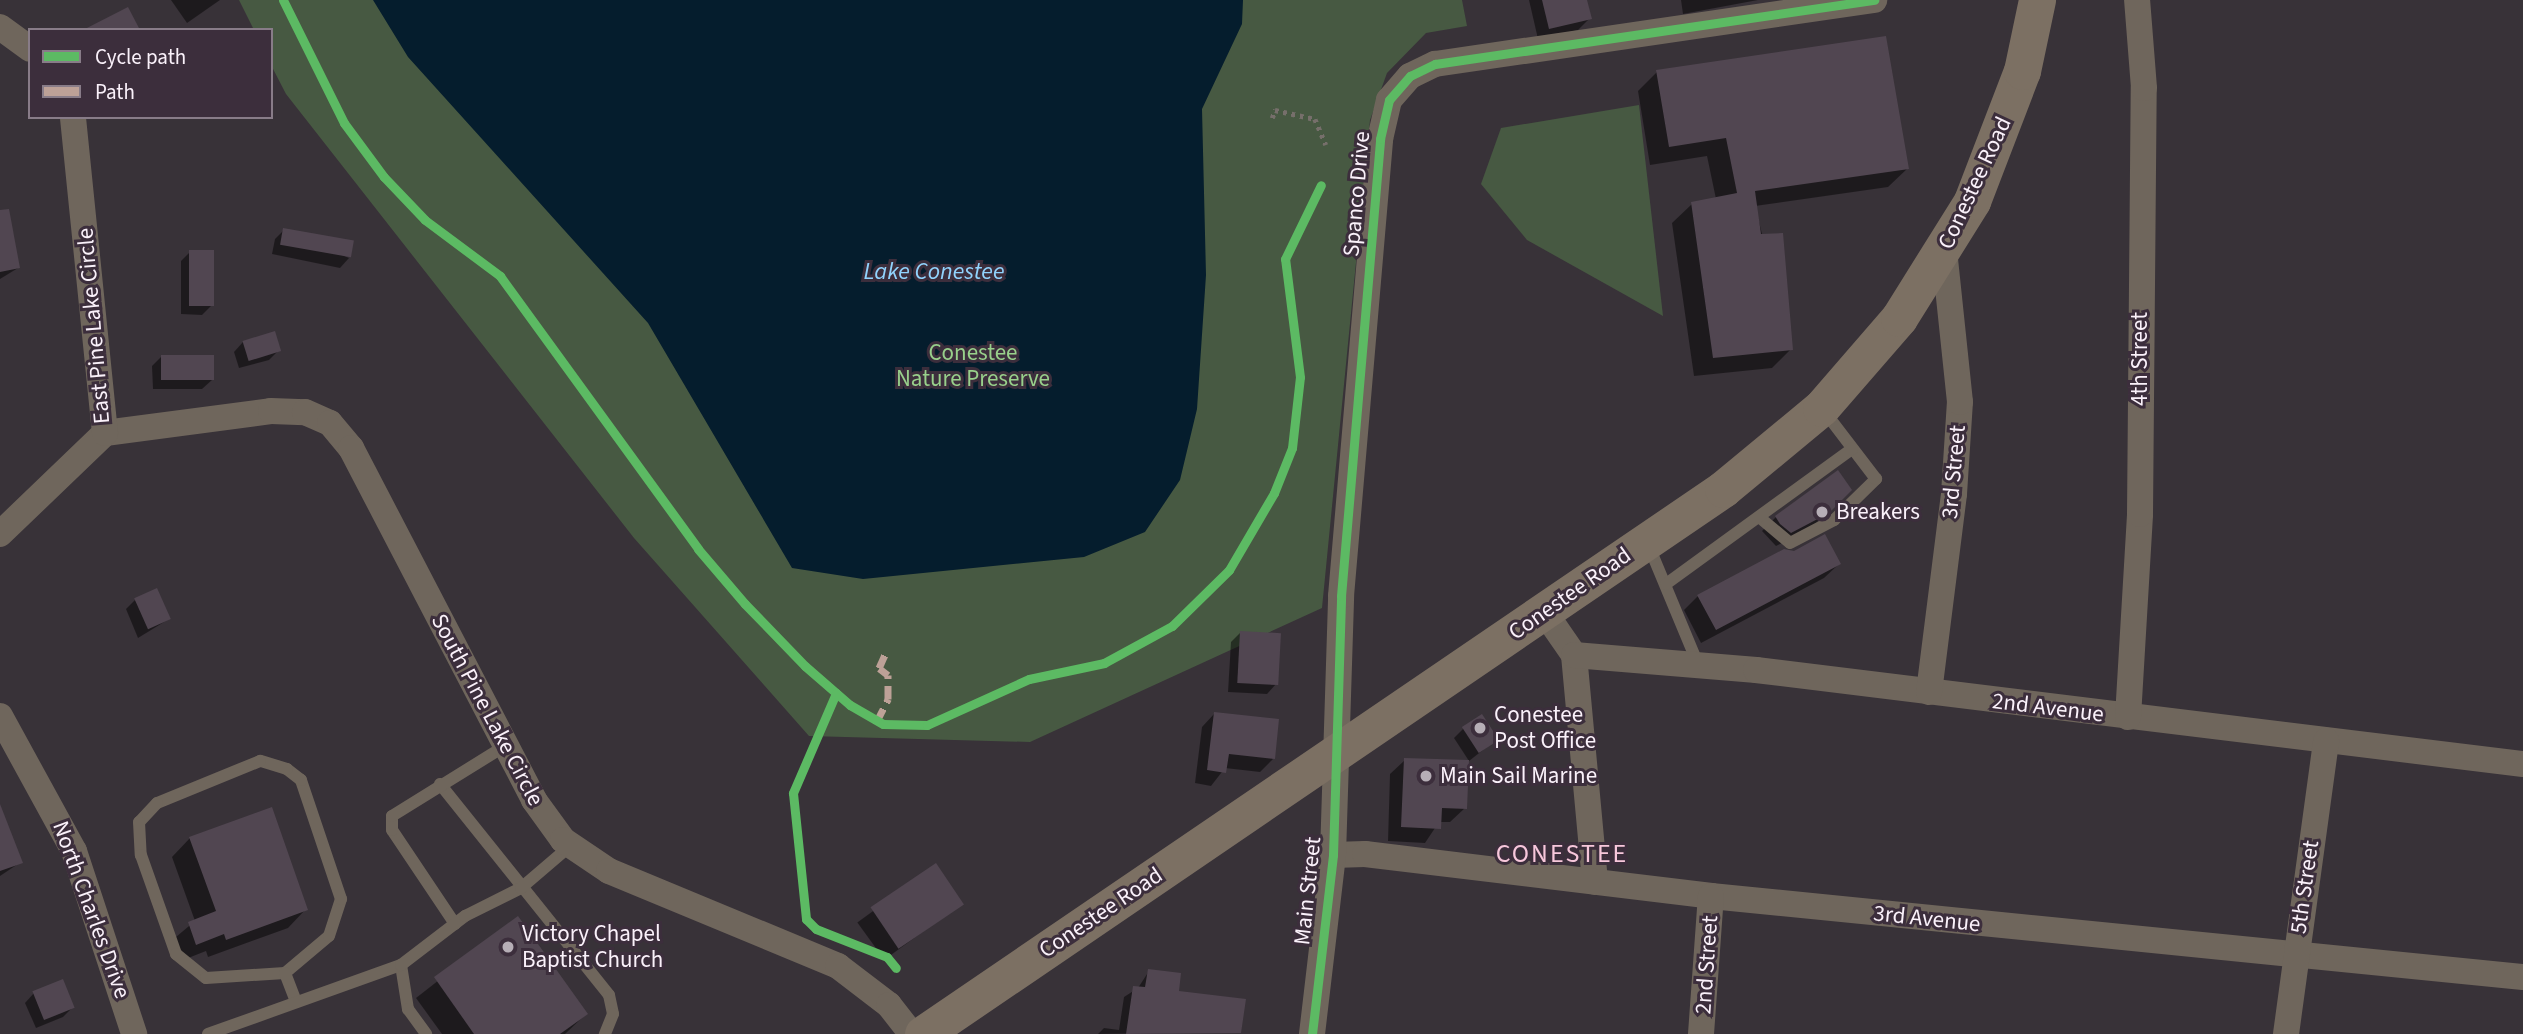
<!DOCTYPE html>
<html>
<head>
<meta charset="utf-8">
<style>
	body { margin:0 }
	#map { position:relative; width:2523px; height:1034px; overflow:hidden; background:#383238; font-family:"Source Sans 3",sans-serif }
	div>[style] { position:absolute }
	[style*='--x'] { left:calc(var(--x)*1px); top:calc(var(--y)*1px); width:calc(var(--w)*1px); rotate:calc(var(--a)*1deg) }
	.green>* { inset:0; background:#475942 }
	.water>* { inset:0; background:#051d2d }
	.shadow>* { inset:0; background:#0007; transform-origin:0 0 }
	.building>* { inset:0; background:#514651; transform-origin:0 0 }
	.path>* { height:4.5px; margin-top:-2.25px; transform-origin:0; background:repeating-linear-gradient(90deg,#766f6b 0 3.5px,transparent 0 8.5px) }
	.service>* { height:12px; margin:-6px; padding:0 6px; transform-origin:6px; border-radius:6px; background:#6f665c }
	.minor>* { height:26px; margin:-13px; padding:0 13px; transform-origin:13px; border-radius:13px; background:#6f665c }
	.secondary>* { height:37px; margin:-18.5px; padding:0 18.5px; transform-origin:18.5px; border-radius:18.5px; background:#7c7063 }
	.quiet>* { height:7px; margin-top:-3.5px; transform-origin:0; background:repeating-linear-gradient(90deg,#bda197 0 14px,transparent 0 21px) }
	.cycleway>* { height:9px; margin:-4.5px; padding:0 4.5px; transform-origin:4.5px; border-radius:4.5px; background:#5cba63 }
	.dots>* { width:19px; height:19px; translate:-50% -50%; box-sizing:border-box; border:4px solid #3c2e3c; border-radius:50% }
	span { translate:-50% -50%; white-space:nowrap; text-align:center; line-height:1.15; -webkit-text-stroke:6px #3c2e3c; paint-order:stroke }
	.street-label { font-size:23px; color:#faf1fa }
	.park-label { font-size:23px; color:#98d08b }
	.poi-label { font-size:23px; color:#faf1fa }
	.left { translate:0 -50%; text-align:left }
	.water-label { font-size:24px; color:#91d3fd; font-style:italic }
	.quarter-label { font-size:26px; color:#f7c7db; letter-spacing:2px }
	.legend { position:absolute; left:28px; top:28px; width:245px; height:91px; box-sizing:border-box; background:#3c2e3c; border:2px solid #887c88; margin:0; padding:9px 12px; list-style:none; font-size:21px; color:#faf1fa }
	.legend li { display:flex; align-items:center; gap:14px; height:35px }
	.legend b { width:35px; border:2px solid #887c88 }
</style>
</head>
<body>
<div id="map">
	<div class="green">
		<div style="clip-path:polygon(239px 0,1462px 0,1467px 26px,1426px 33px,1387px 73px,1370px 120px,1322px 608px,1030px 742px,809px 736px,634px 538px,286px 94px,271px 65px,271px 30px,254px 30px)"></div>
		<div style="clip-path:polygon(1639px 105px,1663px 316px,1527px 240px,1481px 184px,1501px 128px)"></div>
	</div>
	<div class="water">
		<div style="clip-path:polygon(373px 0,1243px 0,1242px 24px,1202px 109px,1206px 275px,1197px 409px,1180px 480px,1145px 532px,1084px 557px,863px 579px,792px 568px,648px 323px,408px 57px)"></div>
	</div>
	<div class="shadow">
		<div style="clip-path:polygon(171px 0,220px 0,187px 23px)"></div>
		<div style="clip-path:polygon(1529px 0,1585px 0,1590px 18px,1578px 30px,1538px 39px)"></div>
		<div style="clip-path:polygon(1681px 0,1758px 0,1683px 14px)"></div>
		<div style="clip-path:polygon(1657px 72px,1908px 168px,1888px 187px,1755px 206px,1791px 349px,1772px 368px,1694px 376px,1672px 223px,1692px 204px,1716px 199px,1707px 156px,1650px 165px,1638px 91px)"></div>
		<div style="clip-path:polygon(0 225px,18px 268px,0 279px)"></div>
		<div style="clip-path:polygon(284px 230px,349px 258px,340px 268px,272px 254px,275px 239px)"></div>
		<div style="clip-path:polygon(190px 252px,212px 305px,202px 315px,181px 314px,181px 261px)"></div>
		<div style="clip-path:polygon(243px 342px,279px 350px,269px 360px,239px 368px,234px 352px)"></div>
		<div style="clip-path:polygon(162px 356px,212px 380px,202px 389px,153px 389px,152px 366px)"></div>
		<div style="clip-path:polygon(1850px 490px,1812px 527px,1776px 546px,1762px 531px,1776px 517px)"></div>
		<div style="clip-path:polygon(1839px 564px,1824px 578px,1701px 643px,1684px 610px,1698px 596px)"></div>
		<div style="clip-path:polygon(135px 600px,169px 619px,138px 638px,126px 609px)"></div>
		<div style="clip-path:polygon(1240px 633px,1276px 684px,1267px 694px,1228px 692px,1231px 642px)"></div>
		<div style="clip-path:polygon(1214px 714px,1273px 759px,1260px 772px,1225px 768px,1211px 786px,1195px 783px,1202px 727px)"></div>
		<div style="clip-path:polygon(1463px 729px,1497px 739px,1469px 761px,1454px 738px)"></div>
		<div style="clip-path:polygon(1405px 760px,1465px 808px,1450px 822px,1439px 822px,1425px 843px,1388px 841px,1390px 774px)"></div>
		<div style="clip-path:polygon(0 832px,21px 862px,0 876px)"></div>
		<div style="clip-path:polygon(190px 838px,306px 909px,288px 928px,208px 957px,206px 951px,178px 962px,170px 942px,195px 921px,172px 857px)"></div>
		<div style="left:935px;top:866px;width:46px;height:96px;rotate:54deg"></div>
		<div style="clip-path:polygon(517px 919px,586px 1014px,565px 1034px,442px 1034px,416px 998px)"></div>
		<div style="clip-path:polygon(1149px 971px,1177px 993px,1240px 1032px,1098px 1034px,1104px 1028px,1119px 1030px,1124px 997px,1138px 988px)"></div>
		<div style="clip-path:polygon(34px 993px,73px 1007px,63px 1017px,36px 1028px,25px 1003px)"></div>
	</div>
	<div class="building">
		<div style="clip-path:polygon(1542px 0,1587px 0,1592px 19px,1549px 29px)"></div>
		<div style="clip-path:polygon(128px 7px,140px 30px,83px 30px)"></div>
		<div style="clip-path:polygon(1886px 36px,1909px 169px,1755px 191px,1761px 234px,1783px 233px,1793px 350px,1713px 358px,1691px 202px,1737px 193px,1726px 138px,1669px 147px,1656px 70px)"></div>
		<div style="clip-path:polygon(9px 209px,20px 268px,0 272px,0 210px)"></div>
		<div style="left:283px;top:228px;width:72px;height:17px;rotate:10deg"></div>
		<div style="left:189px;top:250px;width:25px;height:56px"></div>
		<div style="left:275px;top:331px;width:21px;height:34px;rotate:73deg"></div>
		<div style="left:161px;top:355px;width:53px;height:25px"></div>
		<div style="clip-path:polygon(1838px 470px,1852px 490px,1829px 513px,1791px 533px,1780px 524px,1775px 516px)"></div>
		<div style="clip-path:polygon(1825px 534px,1841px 564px,1716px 630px,1697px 595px,1784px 549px,1794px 551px)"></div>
		<div style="left:157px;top:588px;width:34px;height:25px;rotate:66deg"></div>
		<div style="left:1240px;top:631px;width:41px;height:52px;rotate:3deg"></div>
		<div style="clip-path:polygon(1214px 712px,1279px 719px,1275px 759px,1229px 754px,1226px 773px,1207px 770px)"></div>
		<div style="left:1482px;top:714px;width:31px;height:24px;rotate:57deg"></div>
		<div style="clip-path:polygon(1404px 758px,1469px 760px,1467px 809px,1442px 808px,1441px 829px,1401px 827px)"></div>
		<div style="clip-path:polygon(0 804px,23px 863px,0 871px)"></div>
		<div style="clip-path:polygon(272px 807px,308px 910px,226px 940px,224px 934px,196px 945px,188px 922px,216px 911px,189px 837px)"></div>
		<div style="left:936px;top:863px;width:50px;height:79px;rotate:56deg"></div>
		<div style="clip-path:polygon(518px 916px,588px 1014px,560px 1034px,474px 1034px,434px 977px)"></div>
		<div style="clip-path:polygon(1148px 969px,1181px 973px,1179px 991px,1246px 999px,1241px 1033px,1126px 1034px,1133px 986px,1145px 987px)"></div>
		<div style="left:63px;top:979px;width:31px;height:33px;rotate:68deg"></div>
	</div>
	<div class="path">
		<div style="--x:1272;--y:118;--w:9;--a:-69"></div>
		<div style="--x:1275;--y:110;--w:41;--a:12.7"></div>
		<div style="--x:1315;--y:119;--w:28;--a:67"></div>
	</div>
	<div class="service">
		<div style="--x:1759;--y:517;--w:40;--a:40"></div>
		<div style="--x:1790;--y:543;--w:50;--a:-27.6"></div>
		<div style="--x:1834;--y:520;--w:59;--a:-44.3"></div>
		<div style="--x:1876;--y:479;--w:86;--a:-127.4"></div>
		<div style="--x:1648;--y:544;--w:130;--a:67.4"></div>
		<div style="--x:1666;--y:584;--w:230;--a:-36"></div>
		<div style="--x:440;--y:784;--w:270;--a:51.3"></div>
		<div style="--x:609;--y:995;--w:19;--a:78"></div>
		<div style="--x:613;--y:1014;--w:22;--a:112"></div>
		<div style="--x:455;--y:924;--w:113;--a:-123.8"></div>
		<div style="--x:392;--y:830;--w:14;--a:-90"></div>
		<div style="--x:392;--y:816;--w:133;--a:-31.8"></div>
		<div style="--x:401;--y:965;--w:45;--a:81"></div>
		<div style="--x:408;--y:1009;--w:31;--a:54"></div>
		<div style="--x:285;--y:973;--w:57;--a:-40.1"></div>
		<div style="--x:329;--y:936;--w:39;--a:-72"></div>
		<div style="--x:341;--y:899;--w:126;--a:-108.6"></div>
		<div style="--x:301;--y:780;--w:18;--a:-142"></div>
		<div style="--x:287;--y:769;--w:28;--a:-163"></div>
		<div style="--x:260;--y:761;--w:111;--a:157.8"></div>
		<div style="--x:157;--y:803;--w:26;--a:133"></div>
		<div style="--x:139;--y:822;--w:33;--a:87"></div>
		<div style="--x:141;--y:855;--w:105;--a:70.5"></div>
		<div style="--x:176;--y:954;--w:38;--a:39"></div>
		<div style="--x:206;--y:978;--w:79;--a:-3.6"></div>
		<div style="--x:285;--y:973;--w:31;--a:69"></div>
		<div style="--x:208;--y:1034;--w:205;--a:-19.7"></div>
		<div style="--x:401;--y:965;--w:81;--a:-37.4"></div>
		<div style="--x:465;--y:916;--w:63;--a:-26.6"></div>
		<div style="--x:521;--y:888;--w:65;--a:-40.6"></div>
	</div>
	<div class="minor">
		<div style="--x:0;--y:27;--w:37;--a:36"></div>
		<div style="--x:105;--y:433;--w:167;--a:-7.5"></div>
		<div style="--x:271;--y:411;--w:34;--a:2"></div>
		<div style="--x:305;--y:412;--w:27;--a:24"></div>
		<div style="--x:330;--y:423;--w:33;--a:50"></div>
		<div style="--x:351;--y:448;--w:397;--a:62.5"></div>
		<div style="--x:534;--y:800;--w:49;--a:54.1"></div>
		<div style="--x:563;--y:840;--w:55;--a:34"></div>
		<div style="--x:609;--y:871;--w:248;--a:22.5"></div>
		<div style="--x:838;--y:966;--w:64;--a:37.4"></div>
		<div style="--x:889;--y:1005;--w:37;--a:52"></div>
		<div style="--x:0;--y:534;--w:146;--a:-43.9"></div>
		<div style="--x:105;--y:433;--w:318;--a:-95.8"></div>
		<div style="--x:1545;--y:613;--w:51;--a:55.4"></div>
		<div style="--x:1574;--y:655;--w:228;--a:84.7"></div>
		<div style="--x:1574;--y:655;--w:183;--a:4.7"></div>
		<div style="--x:1756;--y:670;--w:773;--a:6.99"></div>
		<div style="--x:1929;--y:692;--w:200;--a:-82.8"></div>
		<div style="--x:1954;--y:494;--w:92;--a:-86.3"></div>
		<div style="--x:1960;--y:402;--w:152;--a:-96"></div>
		<div style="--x:0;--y:716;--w:154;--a:61.3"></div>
		<div style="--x:74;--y:851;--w:193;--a:71.8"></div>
		<div style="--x:2128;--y:717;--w:203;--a:-86.6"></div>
		<div style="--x:2140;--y:514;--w:426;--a:-89.5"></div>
		<div style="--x:2144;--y:88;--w:88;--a:-94.5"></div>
		<div style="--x:1333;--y:855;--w:32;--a:-2"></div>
		<div style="--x:1365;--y:854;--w:349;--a:6.9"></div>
		<div style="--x:1711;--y:896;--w:816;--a:5.7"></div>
		<div style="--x:1312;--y:1034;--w:180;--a:-83.3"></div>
		<div style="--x:1333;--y:855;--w:259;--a:-88.2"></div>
		<div style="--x:1341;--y:596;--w:459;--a:-85.1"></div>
		<div style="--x:1380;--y:139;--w:40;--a:-77"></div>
		<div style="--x:1389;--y:100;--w:32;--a:-49"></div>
		<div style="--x:1410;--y:76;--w:28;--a:-26"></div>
		<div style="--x:1435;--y:64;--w:444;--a:-8.3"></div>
		<div style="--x:1701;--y:1034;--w:138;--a:-85.9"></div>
		<div style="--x:2286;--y:1034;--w:296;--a:-82.2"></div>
	</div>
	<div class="secondary">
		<div style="--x:923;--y:1034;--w:968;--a:-34.26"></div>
		<div style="--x:1723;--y:489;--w:127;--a:-39.6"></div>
		<div style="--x:1821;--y:408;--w:119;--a:-49.1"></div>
		<div style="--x:1899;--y:318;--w:138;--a:-58"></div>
		<div style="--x:1972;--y:201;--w:139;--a:-69"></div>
		<div style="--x:2022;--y:71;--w:73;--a:-78.1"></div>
	</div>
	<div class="quiet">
		<div style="--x:877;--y:721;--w:25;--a:-63"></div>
		<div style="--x:888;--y:699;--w:24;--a:-90"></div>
		<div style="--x:888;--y:675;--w:11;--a:-142"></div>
		<div style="--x:879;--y:668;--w:17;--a:-66"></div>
	</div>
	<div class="cycleway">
		<div style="--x:283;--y:0;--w:137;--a:63.6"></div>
		<div style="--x:344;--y:123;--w:67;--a:53.5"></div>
		<div style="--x:384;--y:177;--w:59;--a:46.4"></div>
		<div style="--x:425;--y:220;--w:94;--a:36.7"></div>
		<div style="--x:500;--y:276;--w:337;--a:54"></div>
		<div style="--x:698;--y:549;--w:72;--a:49.5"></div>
		<div style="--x:745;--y:604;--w:86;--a:45.9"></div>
		<div style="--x:805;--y:666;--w:60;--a:40.9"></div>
		<div style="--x:850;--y:705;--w:38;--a:30"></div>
		<div style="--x:883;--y:724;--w:44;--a:1.3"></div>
		<div style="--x:927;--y:725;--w:112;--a:-24.3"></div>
		<div style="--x:1029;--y:679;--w:77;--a:-12"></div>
		<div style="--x:1104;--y:663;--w:77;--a:-28.6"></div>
		<div style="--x:1172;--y:626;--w:80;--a:-44.5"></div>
		<div style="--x:1229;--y:570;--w:89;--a:-59.7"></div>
		<div style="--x:1274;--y:493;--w:48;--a:-68.2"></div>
		<div style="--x:1292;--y:448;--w:71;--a:-83.6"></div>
		<div style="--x:1300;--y:377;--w:119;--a:-97.2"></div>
		<div style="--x:1285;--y:259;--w:82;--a:-64.1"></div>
		<div style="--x:836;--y:693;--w:109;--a:113.3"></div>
		<div style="--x:793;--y:793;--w:127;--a:84.1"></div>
		<div style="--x:806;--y:919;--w:14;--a:45"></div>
		<div style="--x:816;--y:929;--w:76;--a:21.5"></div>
		<div style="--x:887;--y:957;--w:14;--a:51"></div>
		<div style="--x:1312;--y:1034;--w:180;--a:-83.3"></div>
		<div style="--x:1333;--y:855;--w:259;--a:-88.2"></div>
		<div style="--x:1341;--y:596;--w:459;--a:-85.1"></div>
		<div style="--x:1380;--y:139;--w:40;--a:-77"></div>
		<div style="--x:1389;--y:100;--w:32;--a:-49"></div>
		<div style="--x:1410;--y:76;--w:28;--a:-26"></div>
		<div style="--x:1435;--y:64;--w:444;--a:-8.3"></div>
	</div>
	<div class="dots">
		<div style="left:1822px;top:512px;background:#b6aeb6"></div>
		<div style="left:1480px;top:728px;background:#b6aeb6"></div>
		<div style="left:1426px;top:776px;background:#b6aeb6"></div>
		<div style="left:508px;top:947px;background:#b6aeb6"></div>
	</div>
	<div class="street-label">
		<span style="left:1975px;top:183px;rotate:-65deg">Conestee Road</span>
		<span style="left:1357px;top:194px;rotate:-85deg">Spanco Drive</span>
		<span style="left:94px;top:326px;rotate:-95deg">East Pine Lake Circle</span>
		<span style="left:2140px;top:359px;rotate:-90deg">4th Street</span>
		<span style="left:1954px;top:472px;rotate:-85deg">3rd Street</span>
		<span style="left:1570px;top:594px;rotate:-35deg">Conestee Road</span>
		<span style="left:2048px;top:708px;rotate:7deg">2nd Avenue</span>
		<span style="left:487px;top:710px;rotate:62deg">South Pine Lake Circle</span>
		<span style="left:2305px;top:887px;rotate:-82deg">5th Street</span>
		<span style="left:1308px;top:891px;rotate:-84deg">Main Street</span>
		<span style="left:91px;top:910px;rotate:70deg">North Charles Drive</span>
		<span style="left:1101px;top:913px;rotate:-34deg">Conestee Road</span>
		<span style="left:1927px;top:919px;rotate:6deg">3rd Avenue</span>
		<span style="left:1707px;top:965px;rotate:-86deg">2nd Street</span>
	</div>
	<div class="park-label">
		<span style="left:973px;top:366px">Conestee<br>Nature Preserve</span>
	</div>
	<div class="poi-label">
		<span class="left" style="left:1836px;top:512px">Breakers</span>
		<span class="left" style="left:1494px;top:728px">Conestee<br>Post Office</span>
		<span class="left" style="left:1440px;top:776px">Main Sail Marine</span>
		<span class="left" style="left:522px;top:947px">Victory Chapel<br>Baptist Church</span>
	</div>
	<div class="water-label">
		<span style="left:934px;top:272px">Lake Conestee</span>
	</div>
	<div class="quarter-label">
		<span style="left:1562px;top:854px">CONESTEE</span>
	</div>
	<ul class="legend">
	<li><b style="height:9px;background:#5cba63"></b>Cycle path</li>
	<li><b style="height:9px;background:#bda197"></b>Path</li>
	</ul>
</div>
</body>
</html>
